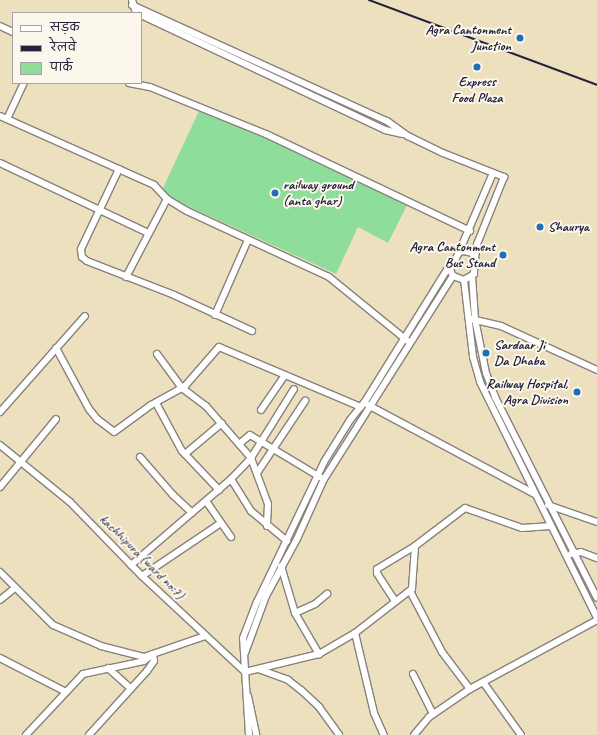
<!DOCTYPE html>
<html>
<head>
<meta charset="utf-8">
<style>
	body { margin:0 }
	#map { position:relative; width:597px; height:735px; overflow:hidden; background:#ede0be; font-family:Caveat,"Playpen Sans Deva",sans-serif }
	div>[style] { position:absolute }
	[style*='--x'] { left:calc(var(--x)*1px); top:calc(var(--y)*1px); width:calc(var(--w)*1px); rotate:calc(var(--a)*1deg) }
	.green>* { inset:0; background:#8edd9b }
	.roads { filter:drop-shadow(1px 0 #88817c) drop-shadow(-1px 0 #88817c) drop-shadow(0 1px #88817c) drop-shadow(0 -1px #88817c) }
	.minor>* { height:6px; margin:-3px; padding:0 3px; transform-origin:3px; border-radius:3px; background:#fff }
	.rail>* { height:2px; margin:-1px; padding:0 1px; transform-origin:1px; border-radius:1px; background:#22223b }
	.dots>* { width:11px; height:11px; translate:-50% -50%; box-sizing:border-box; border:2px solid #fbf7ec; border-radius:50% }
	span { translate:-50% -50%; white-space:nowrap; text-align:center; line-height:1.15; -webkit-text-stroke:4px #fbf7ec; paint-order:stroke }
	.poi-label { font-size:14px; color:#22223b; font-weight:700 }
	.right { translate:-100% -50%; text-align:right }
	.left { translate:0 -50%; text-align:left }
	.street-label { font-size:14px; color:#22223b }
	.legend { position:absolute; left:12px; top:12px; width:130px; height:72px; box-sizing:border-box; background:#fbf7ec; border:1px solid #a4a2a5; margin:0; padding:5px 7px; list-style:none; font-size:12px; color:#22223b }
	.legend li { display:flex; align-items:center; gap:8px; height:20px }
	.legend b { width:20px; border:1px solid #a4a2a5 }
</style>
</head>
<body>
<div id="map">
	<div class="green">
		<div style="clip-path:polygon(199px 111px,273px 140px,407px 205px,388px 243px,358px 227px,336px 274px,172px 199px,163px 188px)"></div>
	</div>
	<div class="roads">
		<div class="minor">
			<div style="--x:132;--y:0;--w:14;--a:73"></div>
			<div style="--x:132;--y:5;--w:280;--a:24.5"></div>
			<div style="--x:387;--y:121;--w:26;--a:36"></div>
			<div style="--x:408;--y:136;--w:39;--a:26"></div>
			<div style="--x:443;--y:153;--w:66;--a:21.5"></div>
			<div style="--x:504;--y:177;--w:72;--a:111.9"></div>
			<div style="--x:477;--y:244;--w:14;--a:98"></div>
			<div style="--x:141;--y:15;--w:270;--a:25.2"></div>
			<div style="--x:385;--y:130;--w:18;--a:13"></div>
			<div style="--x:0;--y:26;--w:14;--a:25"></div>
			<div style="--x:129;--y:83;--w:21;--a:11"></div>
			<div style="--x:150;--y:87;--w:125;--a:22.1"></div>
			<div style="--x:266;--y:134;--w:226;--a:25.4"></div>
			<div style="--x:0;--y:116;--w:169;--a:24.1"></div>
			<div style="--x:154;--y:185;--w:19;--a:47"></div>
			<div style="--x:167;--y:199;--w:23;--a:31"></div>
			<div style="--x:187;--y:211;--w:157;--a:24.9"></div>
			<div style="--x:329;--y:277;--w:103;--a:39.1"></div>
			<div style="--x:7;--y:119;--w:40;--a:-65"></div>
			<div style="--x:0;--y:163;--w:164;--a:25.3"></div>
			<div style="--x:119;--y:169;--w:89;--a:115.4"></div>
			<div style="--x:81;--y:249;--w:8;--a:83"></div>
			<div style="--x:82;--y:257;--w:6;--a:39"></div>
			<div style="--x:87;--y:261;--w:93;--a:21.3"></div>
			<div style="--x:174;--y:295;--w:86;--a:24.8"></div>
			<div style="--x:464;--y:251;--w:8;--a:14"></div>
			<div style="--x:472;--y:253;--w:6;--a:59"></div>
			<div style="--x:475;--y:258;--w:16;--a:94"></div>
			<div style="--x:474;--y:274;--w:12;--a:149"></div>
			<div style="--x:464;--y:280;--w:12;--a:-160"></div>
			<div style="--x:453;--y:276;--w:7;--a:-117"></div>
			<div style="--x:450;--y:270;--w:20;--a:-63"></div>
			<div style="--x:459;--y:252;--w:5;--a:-11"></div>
			<div style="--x:459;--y:252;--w:86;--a:-66.7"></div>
			<div style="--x:472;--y:276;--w:43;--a:86"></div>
			<div style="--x:475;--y:319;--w:55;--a:78.5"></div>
			<div style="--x:486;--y:373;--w:26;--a:69"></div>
			<div style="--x:495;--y:397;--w:225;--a:63.1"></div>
			<div style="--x:126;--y:277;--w:88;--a:-62.3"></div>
			<div style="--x:464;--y:280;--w:78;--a:83.3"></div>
			<div style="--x:473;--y:357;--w:26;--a:74"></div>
			<div style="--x:480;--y:382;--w:263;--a:63.6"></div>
			<div style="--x:215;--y:315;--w:82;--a:-66.3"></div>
			<div style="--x:471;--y:319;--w:31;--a:13"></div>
			<div style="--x:501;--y:326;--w:106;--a:24.6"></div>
			<div style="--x:56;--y:348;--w:69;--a:61.6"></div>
			<div style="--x:89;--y:409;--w:13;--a:51"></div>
			<div style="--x:97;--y:419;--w:21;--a:37"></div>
			<div style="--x:114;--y:432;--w:46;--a:-36.1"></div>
			<div style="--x:151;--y:405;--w:39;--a:-29"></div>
			<div style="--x:185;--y:386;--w:52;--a:-48.9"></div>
			<div style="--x:219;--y:347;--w:154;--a:22.9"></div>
			<div style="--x:157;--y:354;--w:42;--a:53.7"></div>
			<div style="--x:182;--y:388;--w:30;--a:37"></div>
			<div style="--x:206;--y:406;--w:69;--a:49.1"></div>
			<div style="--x:251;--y:458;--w:49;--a:69.7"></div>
			<div style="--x:268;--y:504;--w:22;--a:93"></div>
			<div style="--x:156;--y:403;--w:55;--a:61.6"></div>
			<div style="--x:182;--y:451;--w:54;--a:46.5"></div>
			<div style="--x:368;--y:405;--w:189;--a:28.1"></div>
			<div style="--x:261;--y:410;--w:42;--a:-55.6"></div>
			<div style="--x:0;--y:412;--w:128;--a:-48.5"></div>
			<div style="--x:239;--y:444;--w:14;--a:-39"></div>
			<div style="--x:250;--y:435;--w:82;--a:31"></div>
			<div style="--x:0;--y:445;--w:90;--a:39.2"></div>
			<div style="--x:70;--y:502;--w:103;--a:45.8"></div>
			<div style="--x:142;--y:576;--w:141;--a:43"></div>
			<div style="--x:245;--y:672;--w:76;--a:-13.7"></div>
			<div style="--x:319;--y:654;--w:42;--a:-30.3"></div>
			<div style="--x:355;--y:633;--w:72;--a:-37.7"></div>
			<div style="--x:412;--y:589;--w:43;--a:-86"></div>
			<div style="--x:185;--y:454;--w:48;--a:-40"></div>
			<div style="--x:140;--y:457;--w:50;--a:49"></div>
			<div style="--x:173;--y:495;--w:26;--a:43"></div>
			<div style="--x:257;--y:473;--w:87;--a:-56.3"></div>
			<div style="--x:231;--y:479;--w:38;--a:58"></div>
			<div style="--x:251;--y:511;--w:47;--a:39.8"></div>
			<div style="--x:0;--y:487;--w:88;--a:-50.5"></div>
			<div style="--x:206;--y:501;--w:44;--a:55.2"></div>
			<div style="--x:548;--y:505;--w:52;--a:19.1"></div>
			<div style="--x:571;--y:554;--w:10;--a:-11"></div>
			<div style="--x:581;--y:552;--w:17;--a:21"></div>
			<div style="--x:131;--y:565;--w:132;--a:-40.7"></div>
			<div style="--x:231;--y:479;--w:29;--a:-46"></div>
			<div style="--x:251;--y:458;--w:81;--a:-58.1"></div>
			<div style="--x:281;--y:566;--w:49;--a:73.4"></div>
			<div style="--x:295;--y:613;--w:48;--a:59.7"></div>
			<div style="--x:0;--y:572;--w:75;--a:45"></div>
			<div style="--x:53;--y:625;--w:52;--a:23.6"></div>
			<div style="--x:101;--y:646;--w:44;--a:14.3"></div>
			<div style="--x:144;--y:657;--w:65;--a:-19"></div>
			<div style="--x:142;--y:576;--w:95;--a:-33.9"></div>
			<div style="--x:410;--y:591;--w:69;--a:62.3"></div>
			<div style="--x:442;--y:652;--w:46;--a:52.9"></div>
			<div style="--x:0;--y:600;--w:19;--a:-39"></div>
			<div style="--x:395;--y:601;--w:33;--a:-123"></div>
			<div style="--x:377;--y:573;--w:4;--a:-90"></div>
			<div style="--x:377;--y:569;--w:44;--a:-31.2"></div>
			<div style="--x:415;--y:546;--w:63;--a:-37.2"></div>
			<div style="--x:465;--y:508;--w:60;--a:19.3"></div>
			<div style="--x:522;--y:528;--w:29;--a:-4"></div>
			<div style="--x:295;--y:613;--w:22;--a:-24"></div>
			<div style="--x:315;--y:604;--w:16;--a:-40"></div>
			<div style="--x:355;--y:633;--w:82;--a:76.6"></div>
			<div style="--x:374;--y:713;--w:24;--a:66"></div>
			<div style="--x:245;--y:653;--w:61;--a:-69.8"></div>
			<div style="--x:266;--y:596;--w:65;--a:-61.5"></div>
			<div style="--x:297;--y:539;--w:66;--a:-65.8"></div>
			<div style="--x:324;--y:479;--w:241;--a:-57.6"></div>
			<div style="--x:0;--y:658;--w:74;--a:27.3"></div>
			<div style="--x:108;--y:668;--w:31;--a:42"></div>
			<div style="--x:261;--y:670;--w:29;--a:20"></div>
			<div style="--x:288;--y:680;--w:16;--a:38"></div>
			<div style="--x:301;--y:690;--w:25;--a:43"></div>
			<div style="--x:319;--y:707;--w:34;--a:54"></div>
			<div style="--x:413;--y:674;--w:45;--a:63.4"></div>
			<div style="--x:483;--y:682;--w:65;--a:54.4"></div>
			<div style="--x:248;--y:696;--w:40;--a:78"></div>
			<div style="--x:26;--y:735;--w:83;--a:-46.9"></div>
			<div style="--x:83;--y:674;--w:62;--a:-12"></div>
			<div style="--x:144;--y:661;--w:8;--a:-40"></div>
			<div style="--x:89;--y:735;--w:86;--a:-47.8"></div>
			<div style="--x:147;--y:671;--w:12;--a:-55"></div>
			<div style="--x:154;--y:661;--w:7;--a:-98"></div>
			<div style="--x:249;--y:735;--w:97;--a:-93.5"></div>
			<div style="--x:243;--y:638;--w:39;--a:-69"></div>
			<div style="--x:257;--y:602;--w:155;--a:-64.4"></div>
			<div style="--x:324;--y:462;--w:49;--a:-58.2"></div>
			<div style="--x:350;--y:420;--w:22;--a:-51"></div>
			<div style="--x:364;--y:403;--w:165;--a:-58.1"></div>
			<div style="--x:414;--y:735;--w:23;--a:-50"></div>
			<div style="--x:429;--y:717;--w:50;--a:-34.3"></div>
			<div style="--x:470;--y:689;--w:145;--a:-28.5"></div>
		</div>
	</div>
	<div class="rail">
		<div style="--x:369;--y:0;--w:243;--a:20.4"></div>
	</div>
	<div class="dots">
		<div style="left:520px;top:38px;background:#1f6fb2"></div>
		<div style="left:477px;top:67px;background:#1f6fb2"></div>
		<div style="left:275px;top:193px;background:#1f6fb2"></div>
		<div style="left:540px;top:227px;background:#1f6fb2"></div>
		<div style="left:503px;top:255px;background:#1f6fb2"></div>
		<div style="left:486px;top:353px;background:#1f6fb2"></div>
		<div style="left:577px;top:392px;background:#1f6fb2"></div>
	</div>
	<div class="poi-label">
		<span class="right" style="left:511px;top:38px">Agra Cantonment<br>Junction</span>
		<span style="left:477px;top:90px">Express<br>Food Plaza</span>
		<span class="left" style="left:283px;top:193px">railway ground<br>(anta ghar)</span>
		<span class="left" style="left:548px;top:227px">Shaurya</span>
		<span class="right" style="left:495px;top:255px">Agra Cantonment<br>Bus Stand</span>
		<span class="left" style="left:494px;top:353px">Sardaar Ji<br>Da Dhaba</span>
		<span class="right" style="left:568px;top:392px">Railway Hospital,<br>Agra Division</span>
	</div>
	<div class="street-label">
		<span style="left:142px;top:557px;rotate:45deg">kachhipura (ward no:7)</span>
	</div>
	<ul class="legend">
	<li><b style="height:5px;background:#fff"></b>सड़क</li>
	<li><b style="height:5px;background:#22223b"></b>रेलवे</li>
	<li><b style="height:11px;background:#8edd9b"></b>पार्क</li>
	</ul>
</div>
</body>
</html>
